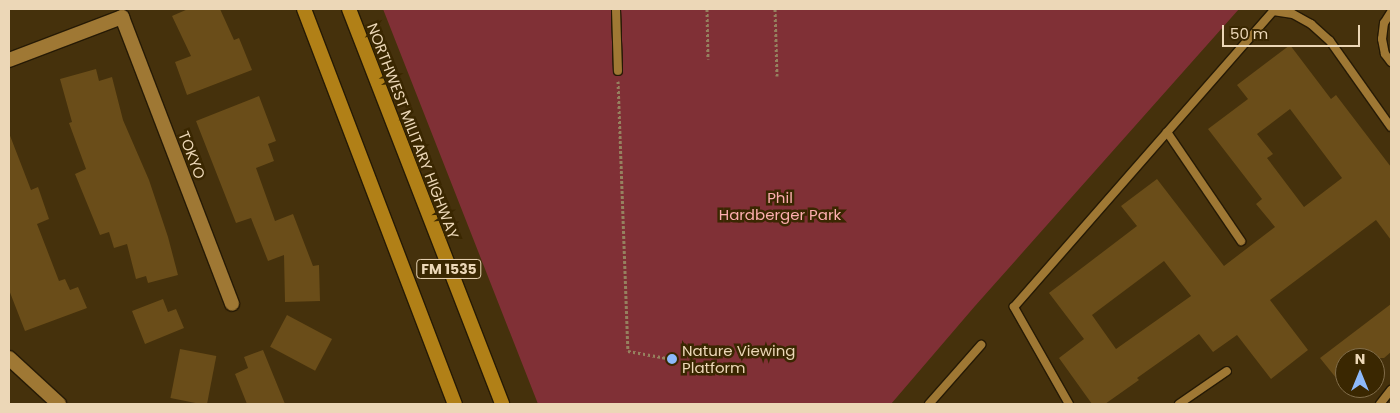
<!DOCTYPE html>
<html>
<head>
<meta charset="utf-8">
<style>
	body { margin:0 }
	#map { position:relative; width:1400px; height:413px; overflow:hidden; background:#45310c; font-family:Poppins,sans-serif }
	div>[style] { position:absolute }
	[style*='--x'] { left:calc(var(--x)*1px); top:calc(var(--y)*1px); width:calc(var(--w)*1px); rotate:calc(var(--a)*1deg) }
	.green>* { inset:0; background:#803036 }
	.building>* { inset:0; background:#6a4d19; transform-origin:0 0 }
	.path>* { height:3px; margin-top:-1.5px; transform-origin:0; background:repeating-linear-gradient(90deg,#96815f 0 2.5px,transparent 0 5px) }
	.roads { filter:drop-shadow(1px 0 #261a05) drop-shadow(-1px 0 #261a05) drop-shadow(0 1px #261a05) drop-shadow(0 -1px #261a05) }
	.service>* { height:8px; margin:-4px; padding:0 4px; transform-origin:4px; border-radius:4px; background:#9f7834 }
	.minor>* { height:14px; margin:-7px; padding:0 7px; transform-origin:7px; border-radius:7px; background:#9f7834 }
	.primary>* { height:14px; margin:-7px; padding:0 7px; transform-origin:7px; border-radius:7px; background:#b18017 }
	.dots>* { width:14px; height:14px; translate:-50% -50%; box-sizing:border-box; border:2px solid #3a2701; border-radius:50% }
	span { translate:-50% -50%; white-space:nowrap; text-align:center; line-height:1.15; -webkit-text-stroke:5px #3a2701; paint-order:stroke }
	.shield-label span { padding:1px 4px; background:#3a2701; border:1px solid; border-radius:4px; -webkit-text-stroke-width:0 }
	.shield-label { font-size:14px; color:#ecd7b7; font-weight:700 }
	.street-label { font-size:15px; color:#ecd7b7 }
	.park-label { font-size:15px; color:#fdaeaf }
	.poi-label { font-size:15px; color:#ecd7b7 }
	.left { translate:0 -50%; text-align:left }
	.frame { position:absolute; inset:0; border:10px solid #ecd7b7; pointer-events:none }
	.north { position:absolute; left:1335px; top:348px; width:50px; height:50px; box-sizing:border-box; background:#3a2701; border:1px solid #816d4a; border-radius:50%; rotate:0deg; font-size:14px; font-weight:700; line-height:20px; text-align:center; color:#ecd7b7 }
	.north::after { content:''; display:block; margin:auto; width:18px; height:22px; background:#8db9fc; clip-path:polygon(50% 0,100% 100%,50% 72%,0 100%) }
	.scale { position:absolute; left:1222px; top:25px; width:138px; height:22px; box-sizing:border-box; border:2px solid #ecd7b7; border-top:0; padding-left:6px; font-size:15px; line-height:18px; white-space:nowrap; color:#ecd7b7; -webkit-text-stroke:4px #3a2701; paint-order:stroke }
</style>
</head>
<body>
<div id="map">
	<div class="green">
		<div style="clip-path:polygon(383px 9px,1239px 9px,975px 306px,891px 404px,538px 404px)"></div>
	</div>
	<div class="building">
		<div style="clip-path:polygon(188px 9px,220px 9px,234px 40px,239px 38px,252px 70px,187px 95px,175px 62px,191px 56px,172px 16px)"></div>
		<div style="clip-path:polygon(evenodd,1290px 45px,1331px 99px,1336px 95px,1391px 167px,1391px 240px,1376px 220px,1270px 300px,1308px 350px,1271px 379px,1237px 335px,1213px 352px,1199px 334px,1137px 378px,1139px 380px,1105px 404px,1092px 404px,1059px 358px,1084px 339px,1049px 293px,1137px 226px,1121px 206px,1157px 179px,1224px 266px,1275px 227px,1256px 204px,1262px 199px,1208px 129px,1248px 99px,1237px 85px,1290px 45px,1290px 109px,1342px 178px,1304px 207px,1267px 158px,1273px 154px,1257px 134px,1290px 109px,1290px 45px,1164px 261px,1191px 296px,1116px 349px,1092px 315px,1164px 261px)"></div>
		<div style="clip-path:polygon(96px 69px,99px 81px,112px 77px,123px 120px,149px 180px,168px 237px,178px 275px,148px 283px,146px 276px,136px 279px,127px 244px,114px 248px,109px 232px,100px 235px,75px 174px,86px 169px,69px 123px,72px 122px,60px 79px)"></div>
		<div style="clip-path:polygon(259px 96px,276px 141px,268px 144px,274px 161px,256px 168px,275px 221px,293px 214px,313px 266px,319px 265px,320px 301px,285px 302px,284px 255px,268px 261px,251px 218px,236px 223px,196px 121px)"></div>
		<div style="clip-path:polygon(9px 133px,31px 190px,38px 187px,49px 219px,37px 224px,59px 281px,65px 279px,70px 290px,78px 287px,87px 308px,25px 331px,9px 290px)"></div>
		<div style="clip-path:polygon(163px 299px,168px 312px,176px 309px,184px 328px,145px 344px,132px 311px)"></div>
		<div style="clip-path:polygon(1391px 304px,1391px 352px,1384px 358px,1345px 358px,1345px 389px,1320px 358px)"></div>
		<div style="left:287px;top:315px;width:51px;height:36px;rotate:28deg"></div>
		<div style="left:180px;top:349px;width:37px;height:50px;rotate:11deg"></div>
		<div style="clip-path:polygon(263px 350px,285px 404px,247px 404px,235px 374px,248px 368px,244px 357px)"></div>
	</div>
	<div class="path">
		<div style="--x:707;--y:9;--w:50;--a:88.9"></div>
		<div style="--x:775;--y:9;--w:67;--a:88.3"></div>
		<div style="--x:618;--y:81;--w:270;--a:87.9"></div>
		<div style="--x:628;--y:351;--w:45;--a:10.3"></div>
	</div>
	<div class="roads">
		<div class="service">
			<div style="--x:616;--y:9;--w:62;--a:88.2"></div>
			<div style="--x:1391;--y:12;--w:13;--a:122"></div>
			<div style="--x:1384;--y:23;--w:16;--a:97"></div>
			<div style="--x:1382;--y:39;--w:15;--a:79"></div>
			<div style="--x:1385;--y:54;--w:10;--a:53"></div>
			<div style="--x:1167;--y:132;--w:132;--a:55.8"></div>
			<div style="--x:929;--y:404;--w:79;--a:-48.6"></div>
			<div style="--x:1069;--y:404;--w:112;--a:-119.6"></div>
			<div style="--x:1014;--y:307;--w:393;--a:-48.8"></div>
			<div style="--x:1273;--y:11;--w:20;--a:9"></div>
			<div style="--x:1293;--y:14;--w:21;--a:29"></div>
			<div style="--x:1311;--y:24;--w:25;--a:42"></div>
			<div style="--x:1330;--y:41;--w:105;--a:54.7"></div>
			<div style="--x:1179;--y:404;--w:58;--a:-34.5"></div>
			<div style="--x:1380;--y:404;--w:18;--a:-52"></div>
		</div>
		<div class="minor">
			<div style="--x:9;--y:60;--w:121;--a:-20.8"></div>
			<div style="--x:122;--y:17;--w:307;--a:69"></div>
			<div style="--x:9;--y:358;--w:68;--a:42.6"></div>
		</div>
		<div class="primary">
			<div style="--x:304;--y:9;--w:423;--a:69.1"></div>
			<div style="--x:349;--y:9;--w:424;--a:68.8"></div>
		</div>
	</div>
	<div class="dots">
		<div style="left:672px;top:359px;background:#8db9fc"></div>
	</div>
	<div class="shield-label">
		<span style="left:449px;top:269px">FM 1535</span>
	</div>
	<div class="street-label">
		<span style="left:413px;top:131px;rotate:69deg">NORTHWEST MILITARY HIGHWAY</span>
		<span style="left:192px;top:155px;rotate:69deg">TOKYO</span>
	</div>
	<div class="park-label">
		<span style="left:780px;top:206px">Phil<br>Hardberger Park</span>
	</div>
	<div class="poi-label">
		<span class="left" style="left:682px;top:359px">Nature Viewing<br>Platform</span>
	</div>
	<div class="frame"></div>
	<div class="north">N</div>
	<div class="scale">50 m</div>
</div>
</body>
</html>
